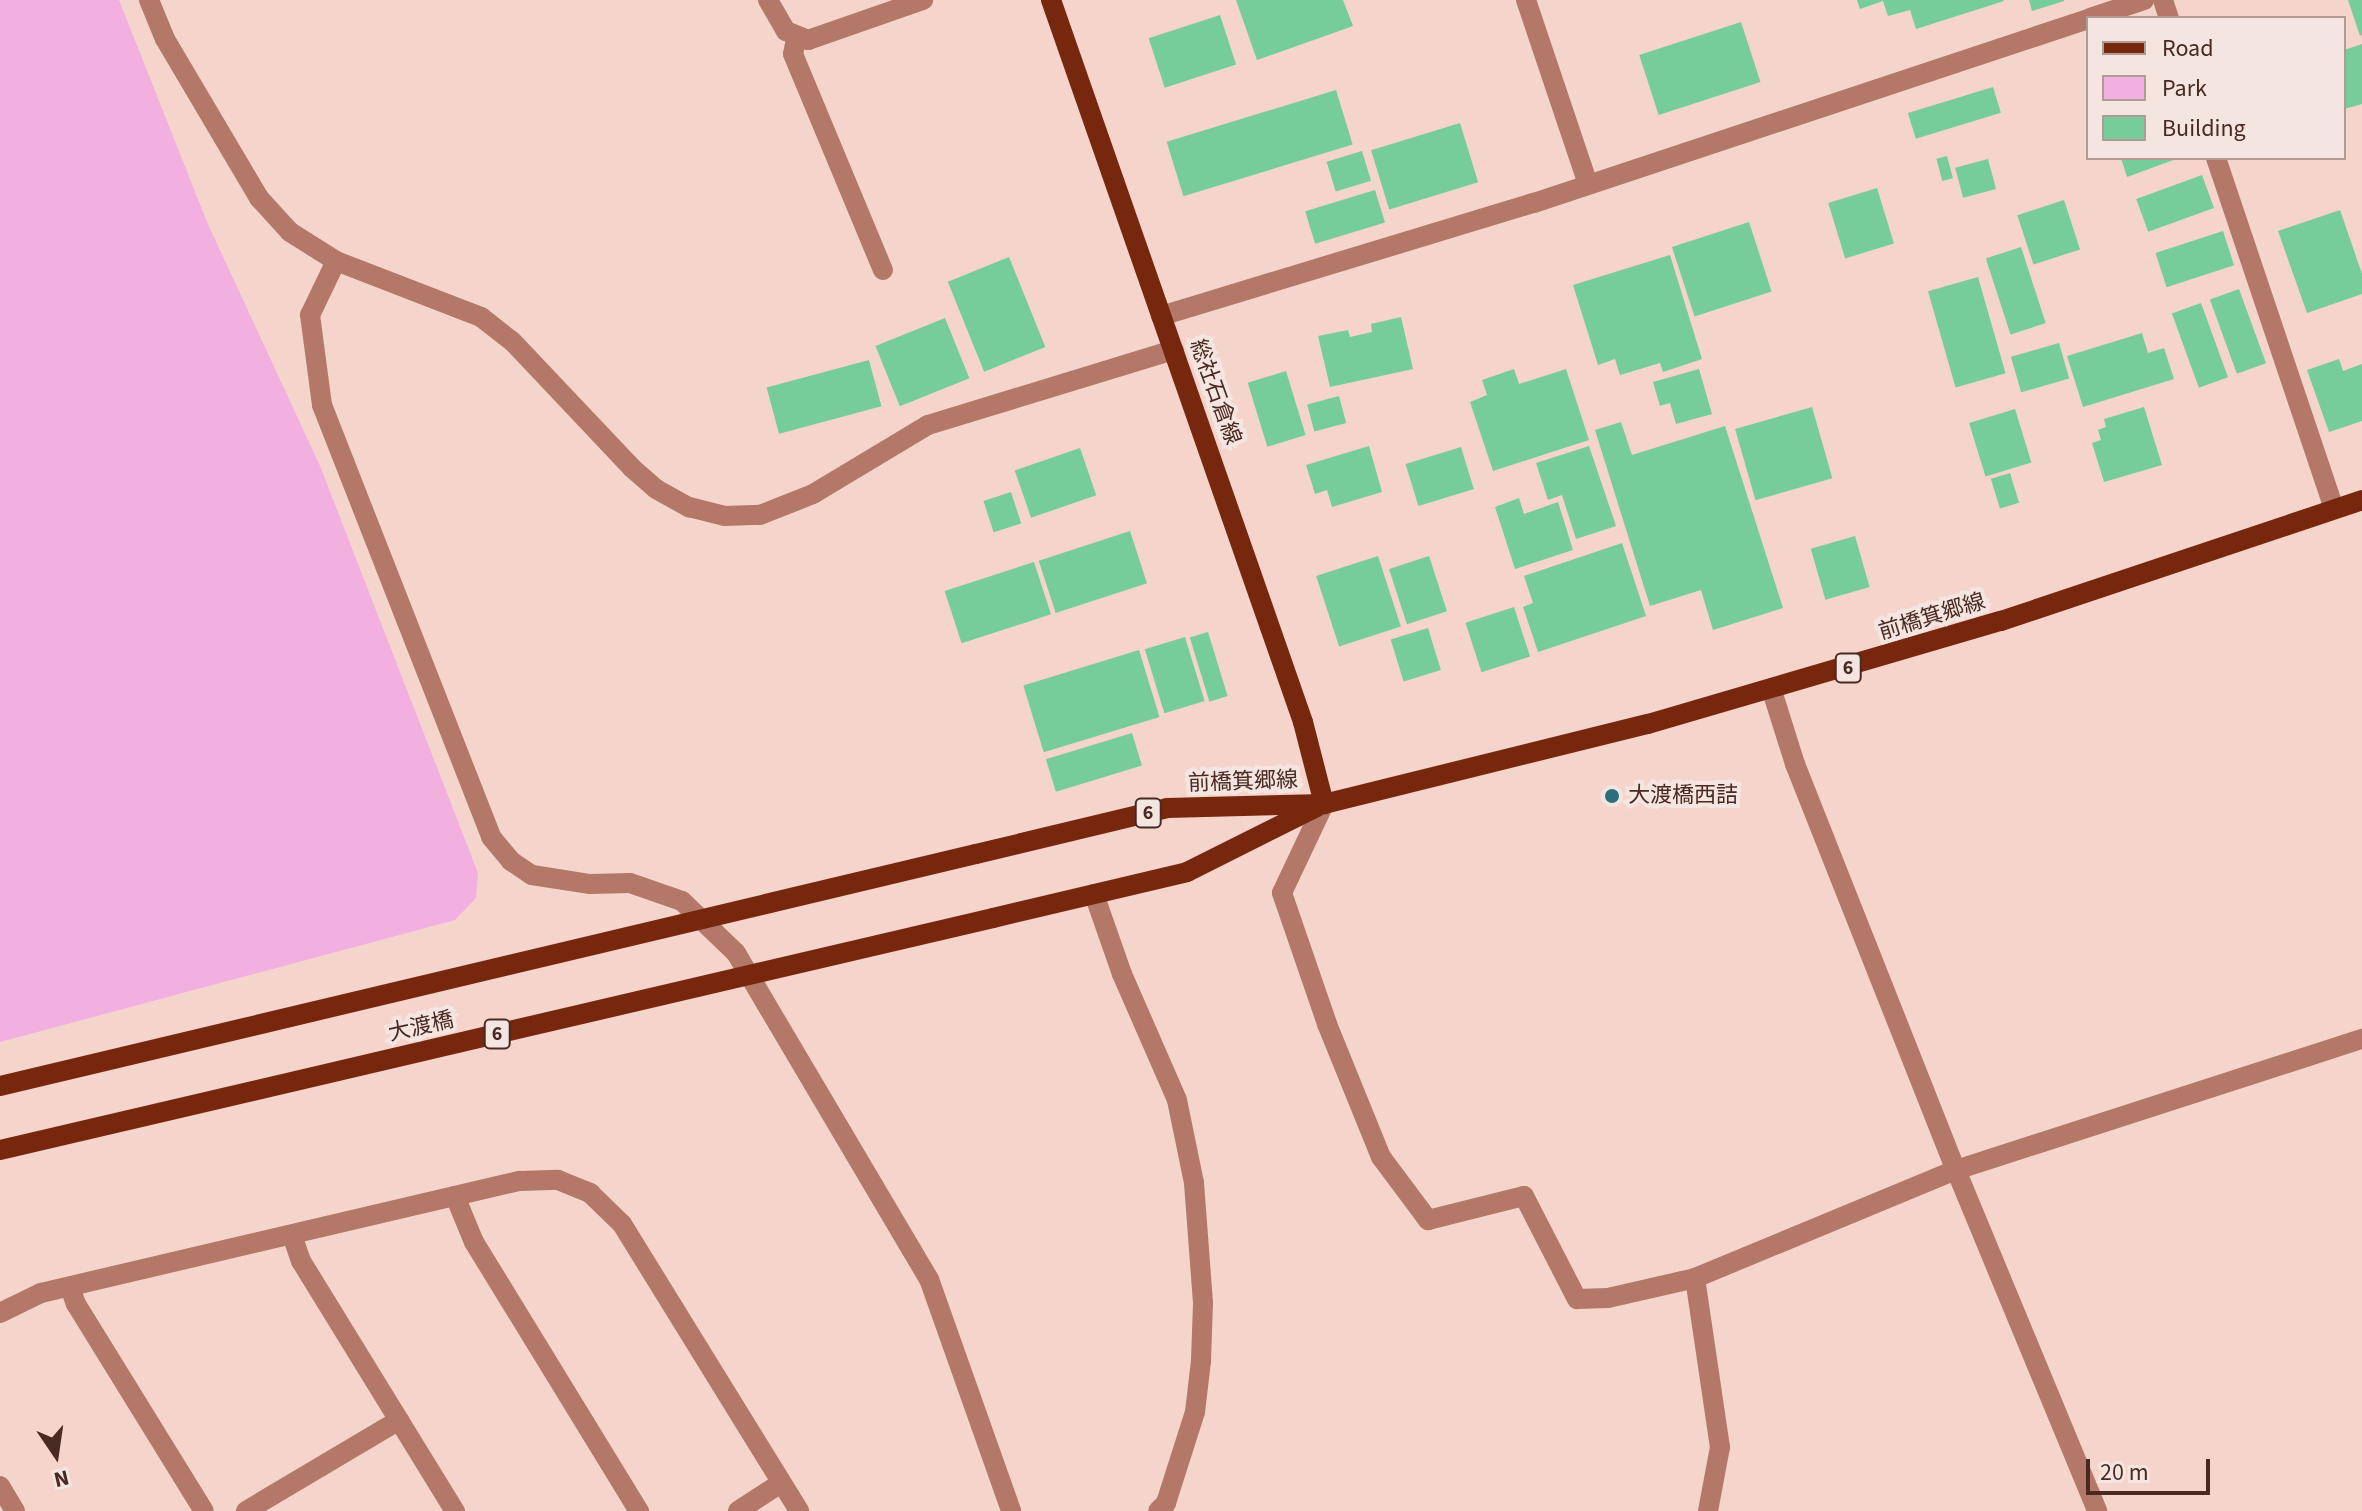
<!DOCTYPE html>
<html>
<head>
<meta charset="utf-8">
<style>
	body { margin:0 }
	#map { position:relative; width:2362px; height:1511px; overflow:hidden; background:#f4d4cb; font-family:"Source Sans 3","Noto Sans JP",sans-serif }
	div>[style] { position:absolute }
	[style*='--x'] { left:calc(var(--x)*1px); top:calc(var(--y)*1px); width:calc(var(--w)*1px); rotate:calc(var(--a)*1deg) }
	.green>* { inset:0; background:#f2b0e1 }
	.building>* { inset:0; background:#76cd99; transform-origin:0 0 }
	.minor>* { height:20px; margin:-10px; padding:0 10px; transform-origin:10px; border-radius:10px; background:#b37867 }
	.major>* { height:20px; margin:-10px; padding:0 10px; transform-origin:10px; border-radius:10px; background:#78270f }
	.major-bridge>* { height:20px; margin:-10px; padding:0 10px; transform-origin:10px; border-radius:10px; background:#78270f }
	.dots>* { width:22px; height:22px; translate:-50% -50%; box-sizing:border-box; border:4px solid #f5e5e0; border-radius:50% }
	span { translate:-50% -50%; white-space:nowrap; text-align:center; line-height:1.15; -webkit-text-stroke:8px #f5e5e0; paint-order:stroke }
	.shield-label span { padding:2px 6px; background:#f5e5e0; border:2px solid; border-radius:6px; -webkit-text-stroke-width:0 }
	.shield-label { font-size:20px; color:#482a22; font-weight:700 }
	.street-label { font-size:22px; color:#482a22 }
	.poi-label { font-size:22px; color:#482a22 }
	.left { translate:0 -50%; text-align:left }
	.legend { position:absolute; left:2086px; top:16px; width:260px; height:144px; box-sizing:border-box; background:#f5e5e0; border:2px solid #b09a94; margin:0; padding:10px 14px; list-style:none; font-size:24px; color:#482a22 }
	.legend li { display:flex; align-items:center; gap:16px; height:40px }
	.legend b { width:40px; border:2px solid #b09a94 }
	.north { position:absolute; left:16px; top:1415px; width:80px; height:80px; -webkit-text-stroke:6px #f5e5e0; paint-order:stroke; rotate:167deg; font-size:22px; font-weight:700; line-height:32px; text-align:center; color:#482a22 }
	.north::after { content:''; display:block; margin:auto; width:28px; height:36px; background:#482a22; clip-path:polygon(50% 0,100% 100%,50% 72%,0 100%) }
	.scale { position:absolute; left:2086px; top:1459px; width:124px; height:36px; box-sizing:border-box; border:4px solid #482a22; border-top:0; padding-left:10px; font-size:24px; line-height:28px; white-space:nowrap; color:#482a22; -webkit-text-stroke:6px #f5e5e0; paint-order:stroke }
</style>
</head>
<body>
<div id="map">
	<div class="green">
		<div style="clip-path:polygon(0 0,119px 0,207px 222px,320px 466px,478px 873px,476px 898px,455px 920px,0 1042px)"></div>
	</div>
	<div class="building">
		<div style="clip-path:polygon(1236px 0,1343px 0,1353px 26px,1257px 60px)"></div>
		<div style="clip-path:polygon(1857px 0,2003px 0,2004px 1px,1916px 29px,1910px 10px,1888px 16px,1883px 1px,1860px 9px)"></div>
		<div style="clip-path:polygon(2029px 0,2064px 0,2064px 1px,2032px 11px)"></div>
		<div style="clip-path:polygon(2348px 0,2362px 0,2362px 35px,2360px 36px)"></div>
		<div style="left:1220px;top:15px;width:52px;height:75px;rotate:72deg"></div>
		<div style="left:1741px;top:22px;width:63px;height:107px;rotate:72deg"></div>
		<div style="clip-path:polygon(2362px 44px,2362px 104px,2344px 109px,2344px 50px)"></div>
		<div style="left:1993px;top:87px;width:27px;height:89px;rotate:73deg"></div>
		<div style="left:1336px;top:90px;width:57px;height:177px;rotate:73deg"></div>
		<div style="left:1460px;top:123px;width:62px;height:93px;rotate:73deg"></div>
		<div style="left:1362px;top:151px;width:31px;height:37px;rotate:73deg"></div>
		<div style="left:1947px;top:156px;width:23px;height:11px;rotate:75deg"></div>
		<div style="clip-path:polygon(2121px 158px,2179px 158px,2127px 177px)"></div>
		<div style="left:1988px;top:159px;width:31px;height:34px;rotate:75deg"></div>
		<div style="left:2202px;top:175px;width:35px;height:70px;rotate:70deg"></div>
		<div style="left:1877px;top:188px;width:58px;height:51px;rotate:73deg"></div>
		<div style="left:1375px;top:190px;width:34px;height:73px;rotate:73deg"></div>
		<div style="left:2064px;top:200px;width:52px;height:49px;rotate:72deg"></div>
		<div style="clip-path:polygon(2340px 210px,2362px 274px,2362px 294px,2307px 313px,2278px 231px)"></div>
		<div style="left:1749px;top:222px;width:73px;height:81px;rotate:72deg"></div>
		<div style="left:2223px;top:231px;width:36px;height:71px;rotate:72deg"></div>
		<div style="left:2021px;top:247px;width:80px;height:37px;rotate:72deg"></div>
		<div style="clip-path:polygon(1670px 255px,1702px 359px,1663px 372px,1660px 363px,1620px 375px,1615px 359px,1598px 365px,1573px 285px)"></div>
		<div style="left:1009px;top:257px;width:97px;height:66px;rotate:68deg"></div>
		<div style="left:1978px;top:277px;width:100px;height:52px;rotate:74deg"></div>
		<div style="left:2239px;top:289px;width:79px;height:31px;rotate:70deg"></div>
		<div style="left:2201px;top:303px;width:79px;height:31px;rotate:70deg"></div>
		<div style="clip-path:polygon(1401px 317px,1413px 369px,1330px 387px,1318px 336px,1348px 330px,1350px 337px,1372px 332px,1371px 324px)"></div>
		<div style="left:945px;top:318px;width:65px;height:75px;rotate:68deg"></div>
		<div style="clip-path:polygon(2142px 333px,2148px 353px,2164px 348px,2174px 379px,2083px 407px,2067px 356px)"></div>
		<div style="left:2059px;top:343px;width:37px;height:50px;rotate:74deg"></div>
		<div style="clip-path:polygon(2339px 359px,2343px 371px,2362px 364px,2362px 421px,2329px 432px,2307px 370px)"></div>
		<div style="left:869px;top:360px;width:48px;height:106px;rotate:75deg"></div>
		<div style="clip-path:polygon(1514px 369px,1519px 384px,1566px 369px,1589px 440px,1493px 471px,1470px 402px,1487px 395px,1482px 380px)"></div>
		<div style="clip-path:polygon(1699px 369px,1712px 414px,1676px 424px,1670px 403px,1660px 406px,1653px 382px)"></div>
		<div style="left:1286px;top:371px;width:67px;height:40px;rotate:73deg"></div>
		<div style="left:1339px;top:396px;width:28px;height:33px;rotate:75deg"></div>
		<div style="left:1812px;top:407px;width:74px;height:80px;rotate:74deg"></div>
		<div style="clip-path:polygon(2144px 407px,2162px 465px,2104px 482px,2092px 443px,2101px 440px,2098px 430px,2106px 427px,2104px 419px)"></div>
		<div style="left:2015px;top:409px;width:56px;height:48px;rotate:73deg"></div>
		<div style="clip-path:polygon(1621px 422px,1632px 455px,1725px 426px,1783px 608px,1713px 630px,1701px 590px,1650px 606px,1595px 430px)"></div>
		<div style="clip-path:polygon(1369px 446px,1382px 492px,1332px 507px,1327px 490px,1315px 494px,1306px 465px)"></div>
		<div style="clip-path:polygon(1589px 446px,1616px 526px,1576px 539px,1562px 495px,1548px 500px,1536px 463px)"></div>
		<div style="left:1461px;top:447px;width:44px;height:58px;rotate:73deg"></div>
		<div style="left:1080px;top:448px;width:50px;height:69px;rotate:71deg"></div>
		<div style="left:2010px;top:473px;width:31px;height:20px;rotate:73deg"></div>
		<div style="left:1011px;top:492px;width:33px;height:29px;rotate:72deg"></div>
		<div style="clip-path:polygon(1519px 498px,1524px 514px,1558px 502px,1573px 550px,1515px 569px,1495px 507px)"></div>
		<div style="left:1130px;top:531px;width:55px;height:96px;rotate:72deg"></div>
		<div style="left:1855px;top:536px;width:53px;height:46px;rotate:74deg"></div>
		<div style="clip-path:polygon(1622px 543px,1646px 616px,1538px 652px,1523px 607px,1533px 603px,1524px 576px)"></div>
		<div style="left:1378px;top:556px;width:74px;height:65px;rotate:72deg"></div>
		<div style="left:1429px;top:556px;width:58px;height:42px;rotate:72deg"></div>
		<div style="left:1034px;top:562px;width:55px;height:94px;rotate:72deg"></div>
		<div style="left:1514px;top:607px;width:52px;height:51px;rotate:72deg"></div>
		<div style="left:1428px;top:628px;width:44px;height:39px;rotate:73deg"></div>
		<div style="left:1208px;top:632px;width:67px;height:19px;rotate:73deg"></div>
		<div style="left:1185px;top:637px;width:67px;height:42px;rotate:73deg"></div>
		<div style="left:1139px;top:650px;width:70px;height:121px;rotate:73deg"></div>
		<div style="left:1132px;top:733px;width:34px;height:90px;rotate:73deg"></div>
	</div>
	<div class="minor">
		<div style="--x:149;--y:0;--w:42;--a:67.7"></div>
		<div style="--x:165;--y:39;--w:185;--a:59.4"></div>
		<div style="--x:259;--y:198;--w:46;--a:47.6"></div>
		<div style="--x:290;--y:232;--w:54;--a:32.2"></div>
		<div style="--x:336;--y:261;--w:155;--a:21.1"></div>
		<div style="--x:481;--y:317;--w:39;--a:38"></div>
		<div style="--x:512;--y:341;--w:175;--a:46.6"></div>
		<div style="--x:632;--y:468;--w:32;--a:41"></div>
		<div style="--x:656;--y:489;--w:38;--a:29"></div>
		<div style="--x:689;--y:507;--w:36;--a:14"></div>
		<div style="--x:724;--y:516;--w:36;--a:-2"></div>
		<div style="--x:760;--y:515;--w:57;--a:-21.6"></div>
		<div style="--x:813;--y:494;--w:134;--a:-31"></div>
		<div style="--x:928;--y:425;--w:257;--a:-17"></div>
		<div style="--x:768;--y:0;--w:36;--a:60"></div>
		<div style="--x:786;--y:31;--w:24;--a:22"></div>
		<div style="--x:808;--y:40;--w:122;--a:-19.2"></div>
		<div style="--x:1526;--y:0;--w:194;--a:71.4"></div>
		<div style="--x:2163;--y:0;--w:19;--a:72"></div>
		<div style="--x:2090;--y:18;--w:57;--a:-18.4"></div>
		<div style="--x:796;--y:39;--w:15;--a:101"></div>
		<div style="--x:793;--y:54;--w:234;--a:67.4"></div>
		<div style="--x:2216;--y:158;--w:370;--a:71.4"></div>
		<div style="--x:336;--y:261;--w:60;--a:115.7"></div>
		<div style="--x:310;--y:315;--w:91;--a:82.4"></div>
		<div style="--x:322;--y:405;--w:464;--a:68.6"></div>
		<div style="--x:491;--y:837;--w:31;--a:50"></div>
		<div style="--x:511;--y:861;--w:25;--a:34"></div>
		<div style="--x:532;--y:875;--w:59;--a:8.8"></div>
		<div style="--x:590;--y:884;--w:40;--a:-1.4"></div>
		<div style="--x:630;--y:883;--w:55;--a:19.1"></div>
		<div style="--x:682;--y:901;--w:75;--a:43.9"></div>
		<div style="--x:736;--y:953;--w:379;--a:59.4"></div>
		<div style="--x:929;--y:1279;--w:246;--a:70.5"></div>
		<div style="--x:1161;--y:316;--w:390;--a:-16.9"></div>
		<div style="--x:1534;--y:203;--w:584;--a:-18.37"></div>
		<div style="--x:1772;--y:691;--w:77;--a:72.5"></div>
		<div style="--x:1795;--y:764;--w:437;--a:68.4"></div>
		<div style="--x:1956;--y:1170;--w:369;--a:67.5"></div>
		<div style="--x:1324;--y:804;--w:98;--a:115.3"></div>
		<div style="--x:1282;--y:893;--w:139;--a:71"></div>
		<div style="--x:1327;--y:1024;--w:144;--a:67.9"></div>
		<div style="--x:1381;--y:1157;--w:79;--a:53.3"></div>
		<div style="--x:1428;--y:1220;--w:99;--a:-14"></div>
		<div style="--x:1524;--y:1196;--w:116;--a:62.8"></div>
		<div style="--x:1577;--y:1299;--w:31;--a:-2"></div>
		<div style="--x:1608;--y:1298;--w:89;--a:-12.9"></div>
		<div style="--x:1695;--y:1278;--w:282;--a:-22.5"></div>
		<div style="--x:1956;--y:1170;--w:427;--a:-17.9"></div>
		<div style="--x:1094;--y:894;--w:85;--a:70.7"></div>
		<div style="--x:1122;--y:974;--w:137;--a:66.4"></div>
		<div style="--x:1177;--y:1100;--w:85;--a:78.4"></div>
		<div style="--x:1194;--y:1183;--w:120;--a:85.7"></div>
		<div style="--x:1203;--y:1303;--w:58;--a:92"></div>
		<div style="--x:1201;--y:1361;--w:51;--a:96.7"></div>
		<div style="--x:1195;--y:1412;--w:96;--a:107.7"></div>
		<div style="--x:1166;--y:1503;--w:11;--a:135"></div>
		<div style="--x:455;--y:1196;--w:50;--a:67.6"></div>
		<div style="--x:474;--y:1242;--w:316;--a:58.5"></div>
		<div style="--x:292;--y:1235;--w:28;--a:71"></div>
		<div style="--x:301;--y:1261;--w:294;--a:58.4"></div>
		<div style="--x:1695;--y:1278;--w:171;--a:81.6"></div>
		<div style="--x:1720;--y:1447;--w:65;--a:100.6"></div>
		<div style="--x:70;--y:1287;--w:18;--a:71"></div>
		<div style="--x:76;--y:1304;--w:243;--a:58.3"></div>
		<div style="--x:0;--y:1313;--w:46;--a:-26"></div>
		<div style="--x:41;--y:1293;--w:492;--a:-13.2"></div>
		<div style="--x:520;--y:1181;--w:38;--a:-2"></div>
		<div style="--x:558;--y:1180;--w:35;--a:22"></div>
		<div style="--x:590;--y:1193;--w:45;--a:44.1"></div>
		<div style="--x:622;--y:1224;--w:337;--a:58.3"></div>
		<div style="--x:0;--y:1486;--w:29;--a:59"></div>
		<div style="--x:246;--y:1511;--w:178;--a:-30.7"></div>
		<div style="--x:738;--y:1511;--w:51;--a:-33.1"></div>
	</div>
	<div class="major">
		<div style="--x:1051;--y:0;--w:765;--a:70.76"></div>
		<div style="--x:1303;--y:722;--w:85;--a:75.6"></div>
		<div style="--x:976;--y:854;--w:196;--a:-13.5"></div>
		<div style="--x:1167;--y:808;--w:157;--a:-1.5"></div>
		<div style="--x:1324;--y:804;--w:334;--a:-13.9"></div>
		<div style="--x:1648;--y:724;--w:368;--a:-16.3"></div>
		<div style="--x:2001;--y:621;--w:381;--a:-18.5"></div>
		<div style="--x:993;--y:918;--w:199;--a:-13.3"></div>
		<div style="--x:1187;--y:872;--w:145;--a:-26.6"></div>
	</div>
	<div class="major-bridge">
		<div style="--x:0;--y:1086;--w:1003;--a:-13.37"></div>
		<div style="--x:0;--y:1150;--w:1020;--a:-13.15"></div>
	</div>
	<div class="dots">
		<div style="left:1612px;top:796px;background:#2b6f7f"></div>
	</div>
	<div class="shield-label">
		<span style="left:1848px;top:668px">6</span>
		<span style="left:1148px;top:813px">6</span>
		<span style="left:497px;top:1034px">6</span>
	</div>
	<div class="street-label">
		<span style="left:1215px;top:392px;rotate:70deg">総社石倉線</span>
		<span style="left:1932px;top:617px;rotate:-17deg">前橋箕郷線</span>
		<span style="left:1243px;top:782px;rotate:-2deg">前橋箕郷線</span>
		<span style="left:421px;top:1027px;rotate:-13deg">大渡橋</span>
	</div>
	<div class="poi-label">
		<span class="left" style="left:1628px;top:796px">大渡橋西詰</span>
	</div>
	<ul class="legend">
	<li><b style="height:10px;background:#78270f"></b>Road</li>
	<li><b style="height:22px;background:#f2b0e1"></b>Park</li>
	<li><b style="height:22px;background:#76cd99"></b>Building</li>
	</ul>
	<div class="north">N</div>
	<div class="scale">20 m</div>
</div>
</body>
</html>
